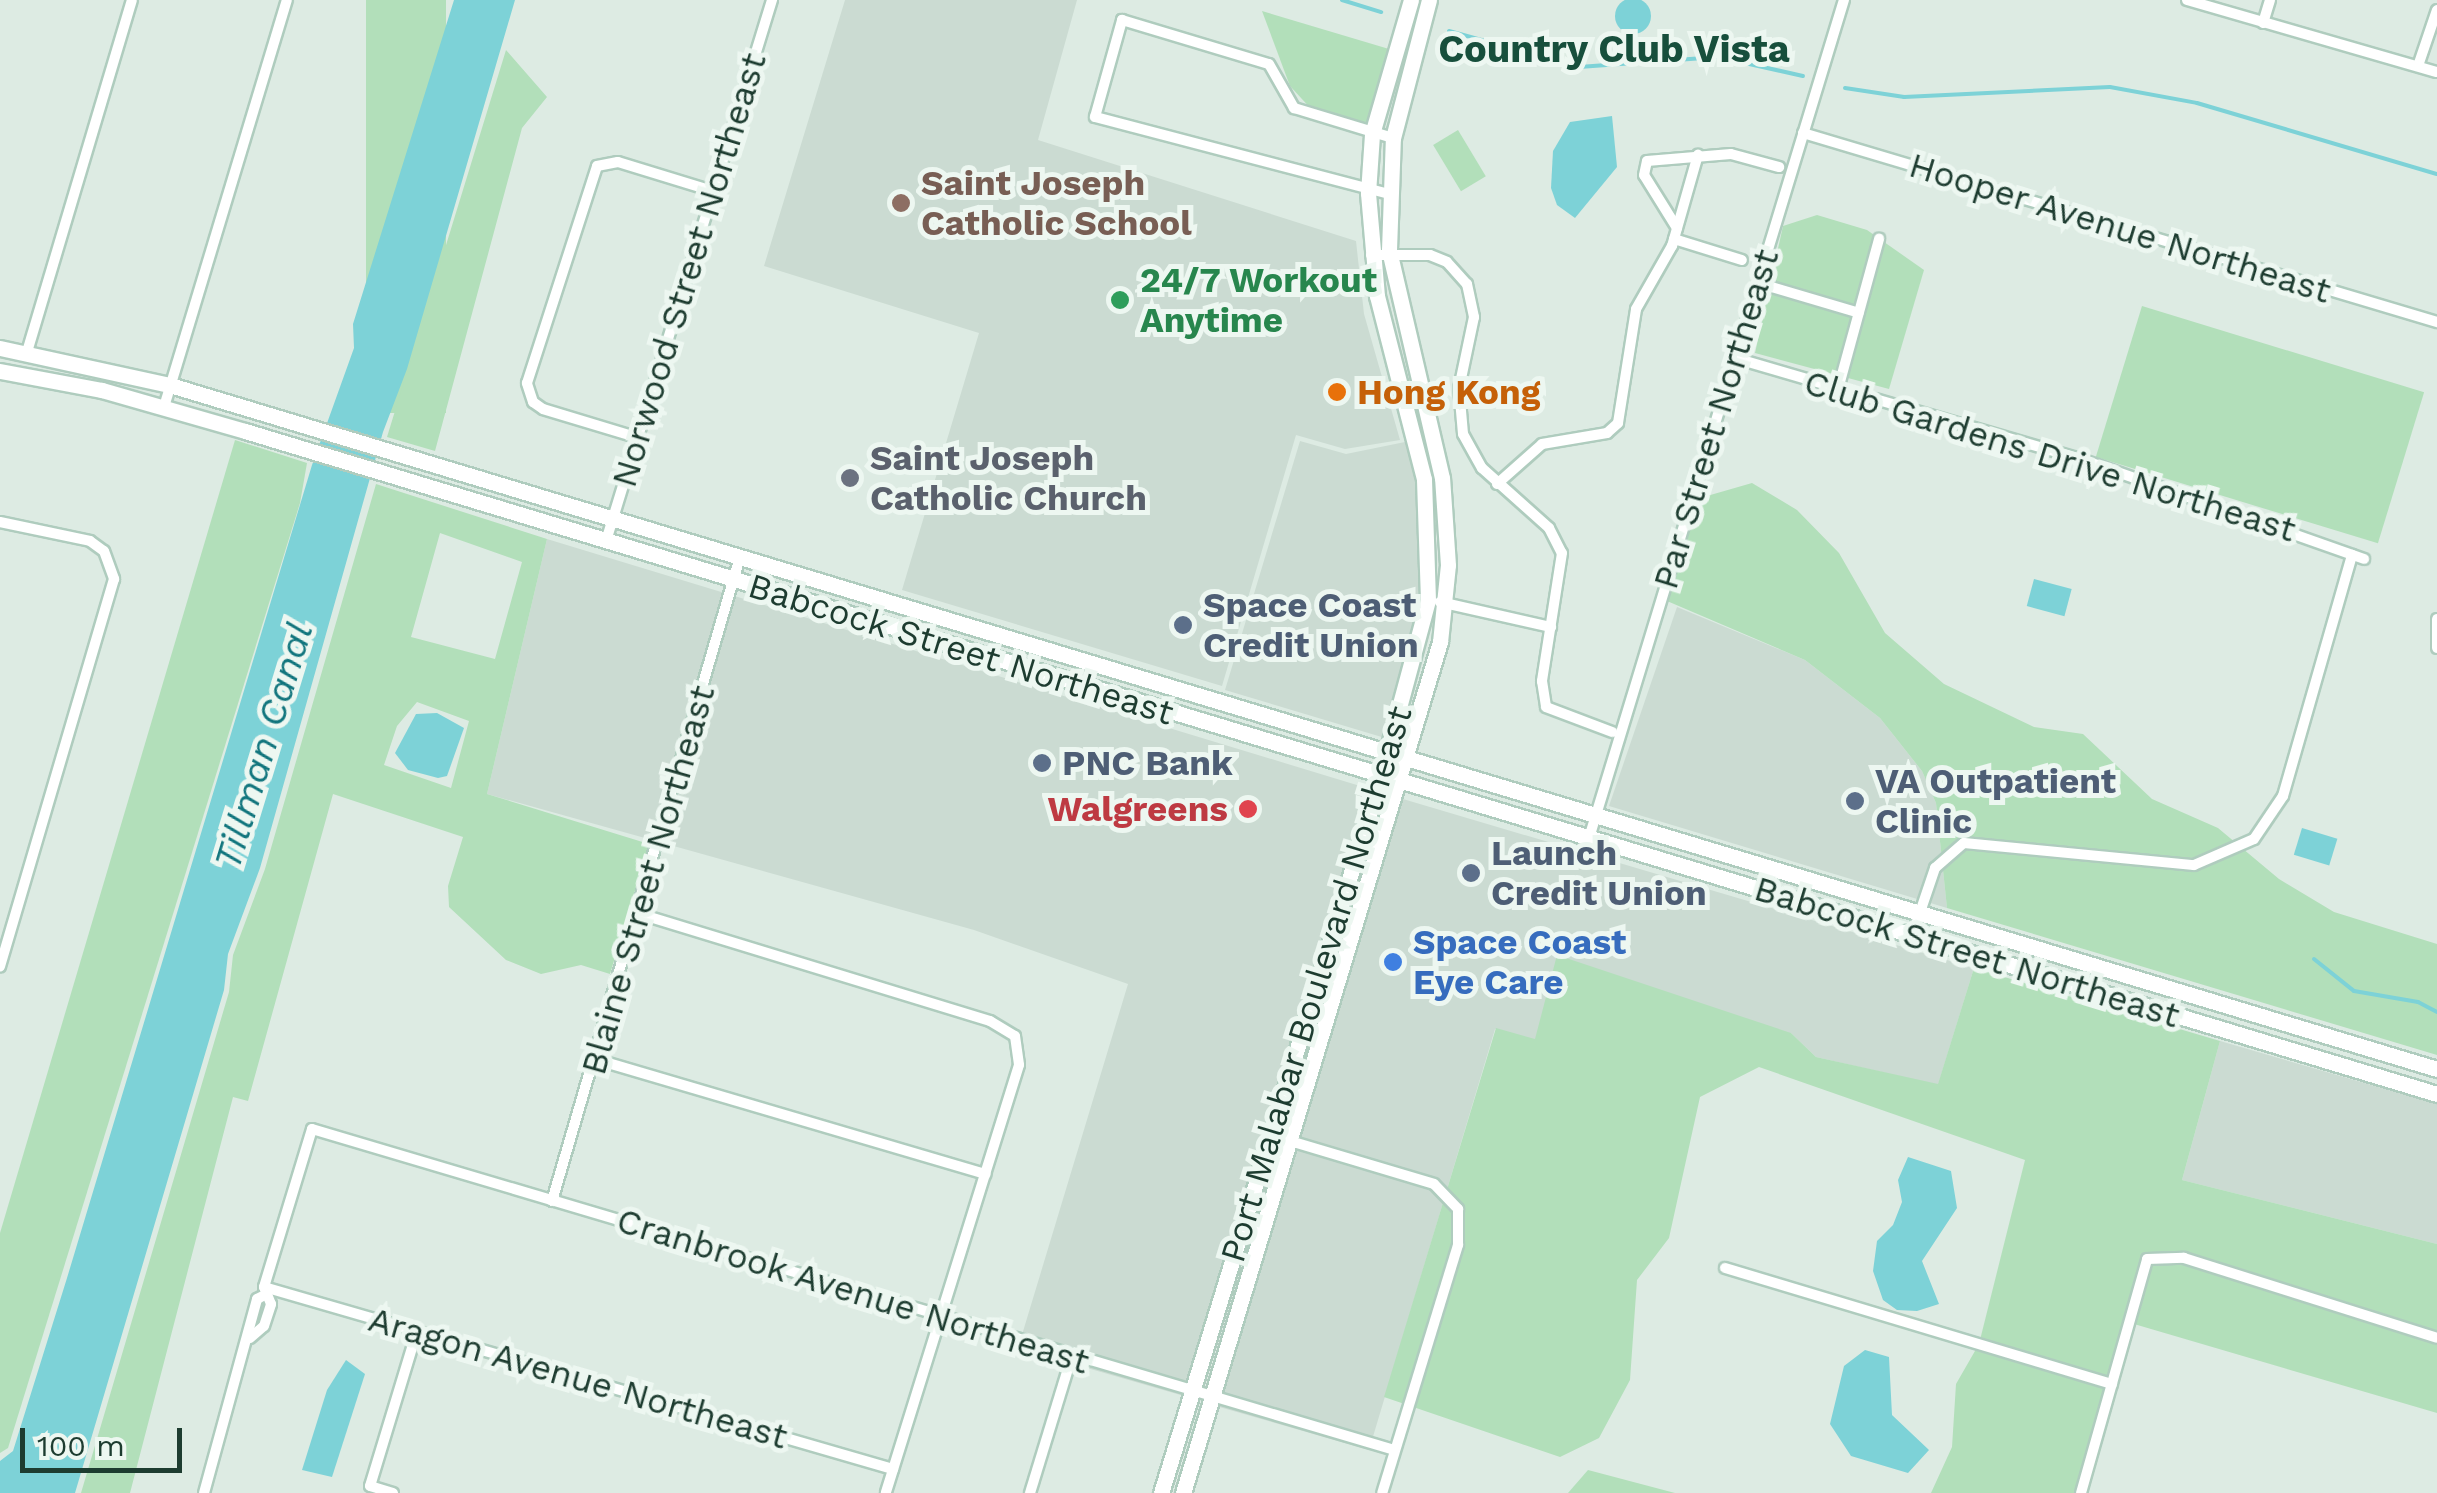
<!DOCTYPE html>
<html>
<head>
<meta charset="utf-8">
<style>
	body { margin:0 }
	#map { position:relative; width:2437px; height:1493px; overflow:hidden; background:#ddebe3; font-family:"Work Sans",sans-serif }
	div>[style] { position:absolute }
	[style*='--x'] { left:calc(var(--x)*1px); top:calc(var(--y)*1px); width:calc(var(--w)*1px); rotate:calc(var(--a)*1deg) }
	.built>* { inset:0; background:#cbdbd2; transform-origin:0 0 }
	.green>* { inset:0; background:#b2dfba; transform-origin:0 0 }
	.water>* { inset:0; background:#7dd2d7; transform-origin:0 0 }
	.round { border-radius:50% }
	.stream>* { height:4px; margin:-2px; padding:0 2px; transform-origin:2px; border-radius:2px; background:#7dd2d7 }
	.roads { filter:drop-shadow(2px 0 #afccbe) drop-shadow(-2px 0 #afccbe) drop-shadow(0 2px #afccbe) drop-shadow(0 -2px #afccbe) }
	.street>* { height:10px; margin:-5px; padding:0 5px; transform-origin:5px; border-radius:5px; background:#fff }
	.secondary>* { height:15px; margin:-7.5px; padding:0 7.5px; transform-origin:7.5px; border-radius:7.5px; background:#fff }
	.dots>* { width:28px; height:28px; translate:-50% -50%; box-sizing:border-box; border:5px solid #edf7f1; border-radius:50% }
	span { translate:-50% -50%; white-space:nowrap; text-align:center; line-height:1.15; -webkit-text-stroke:10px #edf7f1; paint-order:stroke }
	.education-label { font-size:35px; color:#785e54; font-weight:700 }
	.left { translate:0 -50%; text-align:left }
	.street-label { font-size:35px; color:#1d3c30 }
	.leisure-label { font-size:35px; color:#27864d; font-weight:700 }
	.food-label { font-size:35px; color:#c56008; font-weight:700 }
	.worship-label { font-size:35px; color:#5b616d; font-weight:700 }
	.service-label { font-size:35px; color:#4e5e75; font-weight:700 }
	.health-label { font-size:35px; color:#be3a42; font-weight:700 }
	.right { translate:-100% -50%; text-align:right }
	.shop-label { font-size:35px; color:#366cbe; font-weight:700 }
	.neighbourhood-label { font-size:38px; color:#174f3c; font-weight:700 }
	.water-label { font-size:38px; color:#11757d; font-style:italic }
	.scale { position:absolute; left:20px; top:1428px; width:162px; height:45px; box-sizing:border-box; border:5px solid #1d3c30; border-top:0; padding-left:12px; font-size:30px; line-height:35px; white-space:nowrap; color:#1d3c30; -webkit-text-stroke:8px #edf7f1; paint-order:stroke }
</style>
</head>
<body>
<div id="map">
	<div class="built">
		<div style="clip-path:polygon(845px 0,1077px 0,1038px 140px,1356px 241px,1364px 314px,1400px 440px,1345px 449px,1296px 435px,1222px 686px,902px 590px,979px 333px,764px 266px)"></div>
		<div style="clip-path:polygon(1366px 279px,1413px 448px,1423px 518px,1421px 599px,1385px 738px,1225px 690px,1300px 441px,1346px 454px,1405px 442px)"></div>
		<div style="clip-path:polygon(547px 539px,1370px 789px,1184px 1396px,1018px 1348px,1128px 984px,974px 930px,487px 794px)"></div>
		<div style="clip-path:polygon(1677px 607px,1805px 660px,1880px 718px,1922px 771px,1936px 803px,1947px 908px,1609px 806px)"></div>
		<div style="left:1382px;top:793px;width:9px;height:635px;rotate:13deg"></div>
		<div style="clip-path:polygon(1403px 799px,1974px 968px,1938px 1085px,1816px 1057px,1791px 1033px,1535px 1040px,1495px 1029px,1369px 1450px,1216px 1406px)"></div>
		<div style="clip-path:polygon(2220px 1041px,2437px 1104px,2437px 1244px,2182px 1180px)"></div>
	</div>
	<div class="green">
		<div style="left:366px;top:0;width:80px;height:413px"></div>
		<div style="clip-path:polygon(1262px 11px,1389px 49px,1368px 127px,1313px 111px,1290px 86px)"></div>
		<div style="clip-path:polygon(506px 50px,547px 97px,522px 128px,435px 451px,387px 437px)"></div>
		<div style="left:1458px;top:130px;width:54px;height:29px;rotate:59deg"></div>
		<div style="clip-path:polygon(1817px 215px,1867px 230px,1924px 270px,1889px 389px,1755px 353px,1783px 226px)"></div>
		<div style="left:2142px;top:306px;width:295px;height:158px;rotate:17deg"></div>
		<div style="clip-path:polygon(235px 440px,307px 463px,300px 503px,8px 1448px,0 1453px,0 1233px)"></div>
		<div style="clip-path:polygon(1752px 483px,1797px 510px,1839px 553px,1885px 633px,1944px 684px,2034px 727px,2083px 734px,2152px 799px,2218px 828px,2279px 879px,2334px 912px,2437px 944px,2437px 1055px,1947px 908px,1936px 803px,1922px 771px,1880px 718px,1805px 660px,1667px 601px,1700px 498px)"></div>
		<div style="clip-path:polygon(evenodd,376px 484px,547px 539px,487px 794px,649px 844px,610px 974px,581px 965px,541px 974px,506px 960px,449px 907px,448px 886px,463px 837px,333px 794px,248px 1101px,233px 1097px,130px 1493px,81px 1493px,229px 992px,233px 955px,265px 869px,376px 484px,440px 533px,522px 562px,495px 659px,411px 637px,440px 533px,376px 484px,417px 702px,469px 721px,451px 788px,384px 765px,397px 726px,417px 702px)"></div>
		<div style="clip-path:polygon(1557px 955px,1791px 1033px,1816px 1057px,1938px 1084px,1974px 968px,2220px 1041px,2182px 1180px,2437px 1244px,2437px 1413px,2134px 1324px,2082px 1493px,1931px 1493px,1952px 1447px,1956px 1384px,1979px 1344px,2025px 1160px,1759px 1067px,1700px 1097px,1669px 1238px,1637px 1280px,1630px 1380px,1599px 1438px,1560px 1457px,1384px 1397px,1496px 1028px,1535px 1039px)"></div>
		<div style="clip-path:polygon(1588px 1470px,1675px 1493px,1568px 1493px)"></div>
	</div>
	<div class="water">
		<div class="round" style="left:1615px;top:-2px;width:36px;height:36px"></div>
		<div style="clip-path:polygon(454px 0,515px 0,407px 369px,383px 432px,260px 868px,228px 954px,224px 990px,75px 1493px,0 1493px,0 1461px,13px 1451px,67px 1278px,312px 465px,354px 348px,353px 324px)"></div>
		<div style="clip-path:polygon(1612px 116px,1617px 167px,1575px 218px,1557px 205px,1551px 188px,1553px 151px,1570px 122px)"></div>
		<div style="left:2034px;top:579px;width:39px;height:28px;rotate:15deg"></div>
		<div style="clip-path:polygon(437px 713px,464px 728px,447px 776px,438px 778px,408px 770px,395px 753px,416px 714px)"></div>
		<div style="left:2302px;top:828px;width:37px;height:28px;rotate:17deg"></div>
		<div style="clip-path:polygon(1908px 1157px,1951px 1171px,1957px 1208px,1922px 1261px,1939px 1304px,1917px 1311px,1897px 1310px,1883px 1300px,1873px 1271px,1877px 1241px,1893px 1225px,1902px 1202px,1898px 1180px)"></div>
		<div style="clip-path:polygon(1865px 1350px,1889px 1357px,1892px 1415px,1929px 1450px,1908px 1473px,1851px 1456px,1830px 1424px,1844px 1366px)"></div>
		<div style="clip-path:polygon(346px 1360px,365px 1374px,332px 1477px,302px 1470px,327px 1390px)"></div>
	</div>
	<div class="stream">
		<div style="--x:1342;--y:0;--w:41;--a:17.1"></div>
		<div style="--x:1449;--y:31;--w:135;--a:15.5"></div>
		<div style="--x:1579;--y:67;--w:139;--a:-4.1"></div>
		<div style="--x:1718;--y:57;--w:87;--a:12.6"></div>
		<div style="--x:1845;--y:88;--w:60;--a:8.7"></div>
		<div style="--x:1904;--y:97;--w:206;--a:-2.8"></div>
		<div style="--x:2110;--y:87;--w:88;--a:10.4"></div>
		<div style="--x:2197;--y:103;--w:250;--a:16.5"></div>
		<div style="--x:2314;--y:959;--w:51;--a:38.7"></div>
		<div style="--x:2354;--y:991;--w:65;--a:9.8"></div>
		<div style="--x:2418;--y:1002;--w:21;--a:28"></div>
	</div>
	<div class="roads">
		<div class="street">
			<div style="--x:2187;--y:0;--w:260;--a:16.1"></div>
			<div style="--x:2263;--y:23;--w:24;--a:-73"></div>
			<div style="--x:2418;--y:66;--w:59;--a:-71.3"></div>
			<div style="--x:1803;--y:133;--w:662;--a:16.6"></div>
			<div style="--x:1389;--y:194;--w:304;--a:-165.3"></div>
			<div style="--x:1095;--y:117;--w:101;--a:-74.4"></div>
			<div style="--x:1122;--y:20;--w:153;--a:16.7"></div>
			<div style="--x:1269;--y:64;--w:51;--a:60.4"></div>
			<div style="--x:1294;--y:108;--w:103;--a:16.9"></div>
			<div style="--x:1677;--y:228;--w:62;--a:-121.9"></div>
			<div style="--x:1644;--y:175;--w:14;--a:-78"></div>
			<div style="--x:1647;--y:161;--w:84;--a:-4.8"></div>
			<div style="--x:1731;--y:154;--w:50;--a:15.2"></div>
			<div style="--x:1674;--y:239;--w:71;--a:17.2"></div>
			<div style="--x:1371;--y:255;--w:59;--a:0"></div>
			<div style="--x:1430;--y:255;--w:18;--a:22"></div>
			<div style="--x:1447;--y:262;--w:30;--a:48"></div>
			<div style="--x:1467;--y:284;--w:34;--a:78"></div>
			<div style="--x:1474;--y:317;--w:73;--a:101.9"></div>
			<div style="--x:1459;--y:388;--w:46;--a:85"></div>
			<div style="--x:1463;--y:434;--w:39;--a:61"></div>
			<div style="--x:1482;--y:468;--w:90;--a:41.8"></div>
			<div style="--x:1549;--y:528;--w:28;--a:63"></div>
			<div style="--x:1562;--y:553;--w:130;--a:98.9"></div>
			<div style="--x:1542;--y:681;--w:26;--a:81"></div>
			<div style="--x:1546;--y:707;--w:71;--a:20.7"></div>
			<div style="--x:1758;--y:283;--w:105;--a:16.5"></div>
			<div style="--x:27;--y:352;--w:367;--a:-73.4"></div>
			<div style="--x:1735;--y:358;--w:363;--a:16.3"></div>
			<div style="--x:2083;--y:460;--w:298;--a:19.4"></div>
			<div style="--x:1838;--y:389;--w:156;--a:-74.7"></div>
			<div style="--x:164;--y:407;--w:425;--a:-73.2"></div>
			<div style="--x:639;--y:438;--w:100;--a:-163.2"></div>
			<div style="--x:543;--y:409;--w:12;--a:-145"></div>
			<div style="--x:533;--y:402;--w:20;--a:-108"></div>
			<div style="--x:527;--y:383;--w:228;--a:-72.1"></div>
			<div style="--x:597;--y:166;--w:21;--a:-11"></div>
			<div style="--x:618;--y:162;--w:99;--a:17"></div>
			<div style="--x:1497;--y:484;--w:60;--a:-41.6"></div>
			<div style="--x:1542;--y:444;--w:66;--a:-9.6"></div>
			<div style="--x:1607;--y:433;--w:15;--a:-42"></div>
			<div style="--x:1618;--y:423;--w:115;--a:-81"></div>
			<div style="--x:1636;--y:309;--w:73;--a:-60.3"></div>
			<div style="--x:1672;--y:246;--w:95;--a:-74.1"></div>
			<div style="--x:0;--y:522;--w:92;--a:11.9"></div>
			<div style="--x:90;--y:541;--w:17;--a:36"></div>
			<div style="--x:104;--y:551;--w:30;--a:70"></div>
			<div style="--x:114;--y:579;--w:404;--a:106.4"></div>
			<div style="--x:606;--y:541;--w:566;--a:-72.94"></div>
			<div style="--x:1440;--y:602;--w:114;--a:12.7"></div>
			<div style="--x:2437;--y:619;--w:29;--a:90"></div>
			<div style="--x:1589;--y:838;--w:876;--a:-73.08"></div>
			<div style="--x:640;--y:914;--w:366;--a:17"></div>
			<div style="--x:990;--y:1021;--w:29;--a:31"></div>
			<div style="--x:1015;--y:1036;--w:29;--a:82"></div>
			<div style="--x:1019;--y:1065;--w:448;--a:107.3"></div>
			<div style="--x:1912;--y:936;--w:72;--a:-71.3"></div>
			<div style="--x:1935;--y:868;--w:38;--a:-41"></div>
			<div style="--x:1964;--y:843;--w:231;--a:5.5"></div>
			<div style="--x:2194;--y:865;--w:65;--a:-23.4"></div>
			<div style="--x:2254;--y:839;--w:52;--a:-56"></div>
			<div style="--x:2283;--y:796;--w:251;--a:-74"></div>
			<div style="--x:598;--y:1060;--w:404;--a:16.4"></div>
			<div style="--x:1270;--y:1135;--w:171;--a:16.6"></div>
			<div style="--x:1434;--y:1184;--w:35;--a:46"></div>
			<div style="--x:1458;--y:1209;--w:36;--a:90"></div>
			<div style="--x:1458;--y:1245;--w:259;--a:107"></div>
			<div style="--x:552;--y:1201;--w:671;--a:-73.73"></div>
			<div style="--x:1725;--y:1268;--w:404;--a:16.7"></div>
			<div style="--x:264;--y:1287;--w:655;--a:16.14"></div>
			<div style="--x:250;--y:1338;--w:18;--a:-41"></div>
			<div style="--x:264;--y:1326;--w:23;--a:-72"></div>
			<div style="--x:271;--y:1304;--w:18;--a:-112"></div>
			<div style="--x:264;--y:1287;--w:165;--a:-73.1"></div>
			<div style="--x:312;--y:1129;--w:1129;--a:16.52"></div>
			<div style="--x:204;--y:1493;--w:201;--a:-74.7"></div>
			<div style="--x:257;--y:1299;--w:9;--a:-27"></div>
			<div style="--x:393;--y:1493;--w:24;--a:-163"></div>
			<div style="--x:370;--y:1486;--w:162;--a:-73.1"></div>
			<div style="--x:1030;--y:1493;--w:143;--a:-73"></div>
			<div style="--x:2081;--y:1493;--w:243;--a:-74.2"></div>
			<div style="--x:2147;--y:1259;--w:37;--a:-2"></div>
			<div style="--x:2184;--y:1258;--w:265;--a:17.5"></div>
		</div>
		<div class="secondary">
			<div style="--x:0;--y:348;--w:174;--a:12.3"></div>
			<div style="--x:170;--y:385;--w:2368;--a:16.79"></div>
			<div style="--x:0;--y:371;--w:104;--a:10.6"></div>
			<div style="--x:102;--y:390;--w:149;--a:16"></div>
			<div style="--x:245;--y:431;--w:2290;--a:16.83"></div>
			<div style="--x:1161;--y:1493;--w:748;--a:-72.97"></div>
			<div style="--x:1380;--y:778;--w:184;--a:-74.9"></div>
			<div style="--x:1428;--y:600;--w:121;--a:-91.9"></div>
			<div style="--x:1424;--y:479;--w:189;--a:-104.4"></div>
			<div style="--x:1377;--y:296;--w:103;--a:-95"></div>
			<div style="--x:1368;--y:193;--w:59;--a:-86.1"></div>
			<div style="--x:1372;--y:134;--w:140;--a:-73.8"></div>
			<div style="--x:1183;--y:1493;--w:889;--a:-73.2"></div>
			<div style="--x:1440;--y:642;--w:77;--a:-84.1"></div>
			<div style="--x:1448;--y:565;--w:87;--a:-93.9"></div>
			<div style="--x:1442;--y:478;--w:234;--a:-103.1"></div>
			<div style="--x:1389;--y:250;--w:112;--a:-88"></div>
			<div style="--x:1393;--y:138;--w:143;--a:-75.4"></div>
		</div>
	</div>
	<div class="dots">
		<div style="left:901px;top:203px;background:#8d6e63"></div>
		<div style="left:1120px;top:300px;background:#2e9e5b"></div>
		<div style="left:1337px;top:392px;background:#e8710a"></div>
		<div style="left:850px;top:478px;background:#6b7280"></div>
		<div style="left:1183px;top:625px;background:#5c6f8a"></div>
		<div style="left:1042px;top:763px;background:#5c6f8a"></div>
		<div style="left:1855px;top:801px;background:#5c6f8a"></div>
		<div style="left:1248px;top:809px;background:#e0444e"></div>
		<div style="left:1471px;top:873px;background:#5c6f8a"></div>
		<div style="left:1393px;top:962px;background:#3f7fe0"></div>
	</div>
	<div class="education-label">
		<span class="left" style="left:921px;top:203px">Saint Joseph<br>Catholic School</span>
	</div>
	<div class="street-label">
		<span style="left:2120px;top:228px;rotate:17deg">Hooper Avenue Northeast</span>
		<span style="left:689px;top:270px;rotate:-73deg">Norwood Street Northeast</span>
		<span style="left:1716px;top:419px;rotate:-73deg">Par Street Northeast</span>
		<span style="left:2050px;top:456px;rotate:17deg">Club Gardens Drive Northeast</span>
		<span style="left:961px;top:649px;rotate:17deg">Babcock Street Northeast</span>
		<span style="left:648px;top:880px;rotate:-74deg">Blaine Street Northeast</span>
		<span style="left:1967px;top:952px;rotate:17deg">Babcock Street Northeast</span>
		<span style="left:1316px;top:984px;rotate:-73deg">Port Malabar Boulevard Northeast</span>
		<span style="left:853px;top:1291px;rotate:17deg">Cranbrook Avenue Northeast</span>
		<span style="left:578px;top:1378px;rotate:16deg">Aragon Avenue Northeast</span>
	</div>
	<div class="leisure-label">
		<span class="left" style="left:1140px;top:300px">24/7 Workout<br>Anytime</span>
	</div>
	<div class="food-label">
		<span class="left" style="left:1357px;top:392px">Hong Kong</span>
	</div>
	<div class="worship-label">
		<span class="left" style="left:870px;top:478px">Saint Joseph<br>Catholic Church</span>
	</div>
	<div class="service-label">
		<span class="left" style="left:1203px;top:625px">Space Coast<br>Credit Union</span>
		<span class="left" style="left:1062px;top:763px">PNC Bank</span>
		<span class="left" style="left:1875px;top:801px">VA Outpatient<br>Clinic</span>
		<span class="left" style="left:1491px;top:873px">Launch<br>Credit Union</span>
	</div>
	<div class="health-label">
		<span class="right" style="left:1228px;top:809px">Walgreens</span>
	</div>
	<div class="shop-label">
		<span class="left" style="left:1413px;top:962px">Space Coast<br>Eye Care</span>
	</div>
	<div class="neighbourhood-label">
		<span style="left:1614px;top:50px">Country Club Vista</span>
	</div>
	<div class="water-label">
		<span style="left:264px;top:746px;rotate:-73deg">Tillman Canal</span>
	</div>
	<div class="scale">100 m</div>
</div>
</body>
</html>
